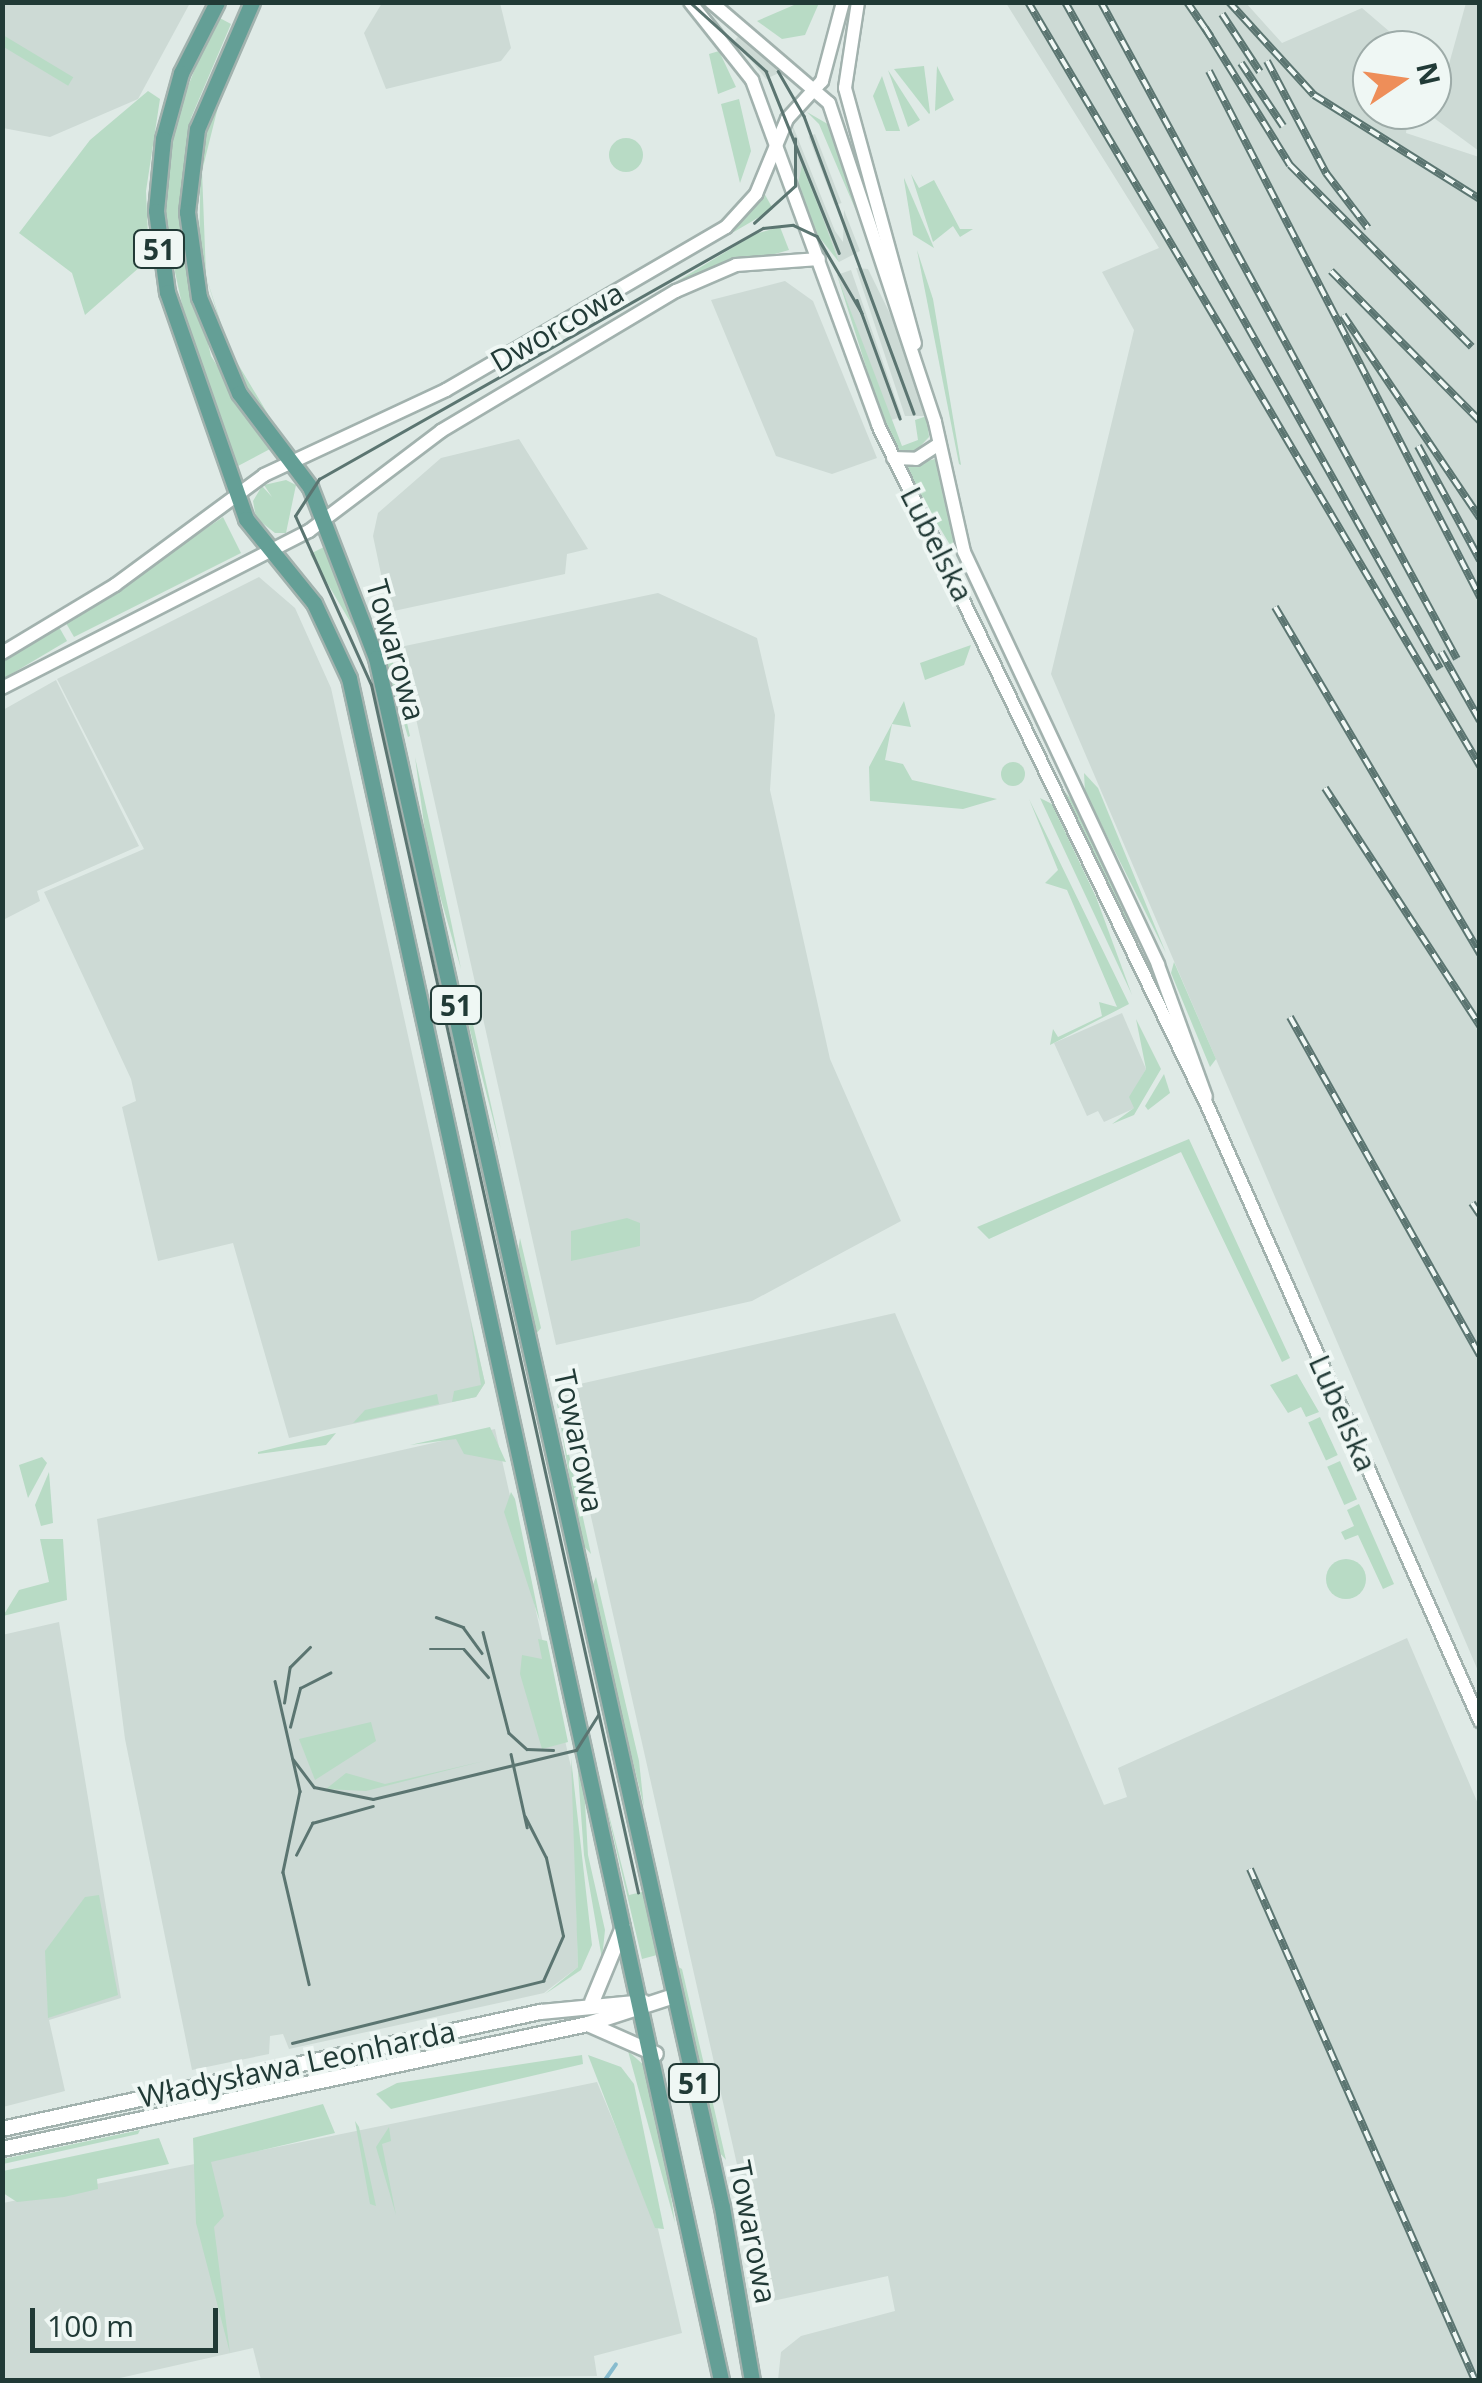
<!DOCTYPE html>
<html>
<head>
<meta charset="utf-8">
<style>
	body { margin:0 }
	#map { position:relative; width:1482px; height:2383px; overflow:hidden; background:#dfeae6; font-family:"Open Sans",sans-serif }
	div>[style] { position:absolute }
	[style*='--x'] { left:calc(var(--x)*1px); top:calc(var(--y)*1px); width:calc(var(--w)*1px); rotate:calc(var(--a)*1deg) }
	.built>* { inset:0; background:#cddad5; transform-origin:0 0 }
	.green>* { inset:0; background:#b8dbc5; transform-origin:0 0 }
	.round { border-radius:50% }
	.stream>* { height:4px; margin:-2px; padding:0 2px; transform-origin:2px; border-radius:2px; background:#88bcce }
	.roads { filter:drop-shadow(2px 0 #a2b2ae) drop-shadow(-2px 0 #a2b2ae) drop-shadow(0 2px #a2b2ae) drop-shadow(0 -2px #a2b2ae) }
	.tertiary>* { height:12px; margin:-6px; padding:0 6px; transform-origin:6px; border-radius:6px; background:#fff }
	.secondary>* { height:14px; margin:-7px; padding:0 7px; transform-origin:7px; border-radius:7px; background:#fff }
	.primary>* { height:15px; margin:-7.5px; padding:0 7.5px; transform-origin:7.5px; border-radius:7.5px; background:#649f96 }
	.tram>* { height:2.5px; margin:-1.25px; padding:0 1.25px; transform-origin:1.25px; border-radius:1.25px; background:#5b7571 }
	.rail>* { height:8px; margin-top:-4px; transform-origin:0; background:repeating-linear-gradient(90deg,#eff7f4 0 11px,#5b7571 0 22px); box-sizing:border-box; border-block:2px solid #5b7571 }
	span { translate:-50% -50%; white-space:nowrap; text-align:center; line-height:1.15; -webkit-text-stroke:8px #eff7f4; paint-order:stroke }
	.shield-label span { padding:2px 8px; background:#eff7f4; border:2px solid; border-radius:8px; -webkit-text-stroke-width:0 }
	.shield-label { font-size:28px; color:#213a36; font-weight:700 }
	.street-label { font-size:30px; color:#213a36 }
	.frame { position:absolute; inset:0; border:5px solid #213a36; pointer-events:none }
	.north { position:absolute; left:1352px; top:30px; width:100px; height:100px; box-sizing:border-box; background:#eff7f4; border:2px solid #9daba8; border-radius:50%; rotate:77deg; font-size:28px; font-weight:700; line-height:40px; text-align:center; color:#213a36 }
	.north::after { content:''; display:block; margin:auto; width:35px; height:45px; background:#ee8e59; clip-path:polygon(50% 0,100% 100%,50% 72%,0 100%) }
	.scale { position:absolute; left:30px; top:2308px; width:188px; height:45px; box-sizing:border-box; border:5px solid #213a36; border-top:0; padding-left:12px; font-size:30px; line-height:35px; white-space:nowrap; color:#213a36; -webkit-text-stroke:8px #eff7f4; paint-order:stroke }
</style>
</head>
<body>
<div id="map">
	<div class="built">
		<div style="clip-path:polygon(3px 3px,190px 3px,138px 99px,50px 137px,3px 128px)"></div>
		<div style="clip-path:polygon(382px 3px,500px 3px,511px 48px,501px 61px,386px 89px,364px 33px)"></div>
		<div style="clip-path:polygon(1006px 3px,1246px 3px,1282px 43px,1362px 8px,1411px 50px,1372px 50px,1372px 110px,1409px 110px,1406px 133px,1479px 157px,1479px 1673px,1051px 674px,1134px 330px,1102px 272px,1159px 248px)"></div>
		<div style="clip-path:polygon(1466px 3px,1479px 3px,1479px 151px,1434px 118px)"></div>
		<div style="clip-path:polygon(742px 32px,783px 71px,766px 79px,735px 40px)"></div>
		<div style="clip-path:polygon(792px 124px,835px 231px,843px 242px,844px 210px,860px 251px,839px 262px,803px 168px,798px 185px)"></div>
		<div style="left:815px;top:134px;width:74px;height:7px;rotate:69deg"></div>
		<div style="clip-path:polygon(856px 268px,868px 269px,898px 330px,927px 416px,905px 416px)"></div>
		<div style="clip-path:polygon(851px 270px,902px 417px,891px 420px,837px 275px)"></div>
		<div style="clip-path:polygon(785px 281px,813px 301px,877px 458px,832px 474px,776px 456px,711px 300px)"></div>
		<div style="clip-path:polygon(519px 439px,588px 549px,567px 554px,565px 574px,389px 612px,373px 536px,378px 513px,441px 458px)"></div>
		<div style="clip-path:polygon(259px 577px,295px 608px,331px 688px,485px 1383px,476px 1397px,289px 1438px,233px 1243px,158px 1261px,122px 1107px,136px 1101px,131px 1079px,44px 892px,144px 849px,57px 679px)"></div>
		<div style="clip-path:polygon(658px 593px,757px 638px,775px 715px,770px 790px,830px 1059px,901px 1221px,752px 1301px,556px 1345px,400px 647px)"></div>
		<div style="clip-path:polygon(56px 680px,139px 846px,37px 891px,40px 901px,3px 920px,3px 710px)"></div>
		<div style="clip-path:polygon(1122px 1013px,1146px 1069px,1130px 1097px,1135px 1108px,1104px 1122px,1098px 1111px,1087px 1116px,1054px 1043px)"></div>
		<div style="clip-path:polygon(895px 1313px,1104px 1805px,1127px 1797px,1118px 1768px,1407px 1638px,1479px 1806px,1479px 2380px,778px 2380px,781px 2352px,801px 2336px,895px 2311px,888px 2276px,768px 2302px,562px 1388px)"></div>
		<div style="clip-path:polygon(495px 1429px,573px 1776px,578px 1967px,544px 1993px,289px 2049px,283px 2034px,270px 2036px,269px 2054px,192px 2070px,125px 1739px,97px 1519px)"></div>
		<div style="clip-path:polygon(59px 1622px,121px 1998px,49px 2020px,65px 2091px,3px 2107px,2px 1635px)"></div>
		<div style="clip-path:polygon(597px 2082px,658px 2229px,682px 2333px,594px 2356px,597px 2376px,261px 2380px,253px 2348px,111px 2380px,3px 2380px,3px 2203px)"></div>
	</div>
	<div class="green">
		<div style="clip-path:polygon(801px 2px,819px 3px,805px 35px,782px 39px,757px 21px)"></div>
		<div style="clip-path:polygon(216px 16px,231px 24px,191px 118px,181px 229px,211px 356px,270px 449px,238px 466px,192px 351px,164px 221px,173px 124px)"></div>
		<div style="left:3px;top:35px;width:82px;height:10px;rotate:31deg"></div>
		<div style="clip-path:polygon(719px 51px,736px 87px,718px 94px,709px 54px)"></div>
		<div style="clip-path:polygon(924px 66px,930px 113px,929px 114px,894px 69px)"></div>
		<div style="clip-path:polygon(937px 66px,954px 100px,935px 111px)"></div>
		<div style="clip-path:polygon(888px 70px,920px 120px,908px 127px)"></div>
		<div style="clip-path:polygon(882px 76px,900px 131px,886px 131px,873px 96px)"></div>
		<div style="clip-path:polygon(224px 83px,202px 171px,206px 276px,229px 349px,284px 441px,234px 369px,199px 253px,201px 147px)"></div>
		<div style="clip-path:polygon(148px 91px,160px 99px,146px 191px,149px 259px,85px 315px,72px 273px,19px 233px,90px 140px)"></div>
		<div style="clip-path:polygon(739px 99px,751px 151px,740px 183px,721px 104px)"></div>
		<div style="clip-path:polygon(807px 112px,831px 126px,871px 246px,819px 124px)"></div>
		<div class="round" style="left:609px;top:138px;width:34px;height:34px"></div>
		<div style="clip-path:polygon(802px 165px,821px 213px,839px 262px,815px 232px,798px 185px)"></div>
		<div style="clip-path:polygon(911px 174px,919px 188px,934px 180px,960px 229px,973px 229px,960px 237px,953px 226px,933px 242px)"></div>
		<div style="clip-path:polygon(904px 180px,904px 178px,934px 248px,913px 235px)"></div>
		<div style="clip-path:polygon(764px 193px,773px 209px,727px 236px,750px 213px)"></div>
		<div style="clip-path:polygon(780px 227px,789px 250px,676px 282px,755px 234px)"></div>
		<div style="clip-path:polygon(917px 250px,933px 299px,961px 465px,959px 464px)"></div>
		<div style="clip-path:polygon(837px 275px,902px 446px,918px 440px,915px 420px,927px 416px,929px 437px,914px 453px,895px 449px,885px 427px)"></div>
		<div style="clip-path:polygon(935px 459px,956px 553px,955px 553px,903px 467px)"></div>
		<div style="clip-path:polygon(286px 480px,296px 485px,286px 533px,275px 533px,256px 518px,253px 501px,262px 486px,272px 497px,264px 485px)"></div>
		<div style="clip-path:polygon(223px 517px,241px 553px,74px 637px,66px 623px)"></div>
		<div style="clip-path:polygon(326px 546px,361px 640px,310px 554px)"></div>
		<div style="clip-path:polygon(59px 627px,67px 641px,3px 679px,3px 660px)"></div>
		<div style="clip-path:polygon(388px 640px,410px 736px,408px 737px,383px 653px)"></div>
		<div style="clip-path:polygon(971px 645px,964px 665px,925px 680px,920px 663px)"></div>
		<div style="clip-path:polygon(904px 701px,911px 727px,892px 724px,885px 760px,903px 764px,912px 780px,997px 799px,963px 809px,870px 801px,869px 767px)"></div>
		<div style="clip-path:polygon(415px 757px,449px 912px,461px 969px,428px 854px)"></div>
		<div class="round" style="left:1001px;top:762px;width:24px;height:24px"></div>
		<div style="clip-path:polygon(1084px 773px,1098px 788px,1166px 953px,1085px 792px)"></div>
		<div style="clip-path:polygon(1060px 786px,1077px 806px,1139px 939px,1125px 924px)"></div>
		<div style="clip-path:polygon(1040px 798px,1052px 804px,1096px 897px,1132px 995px)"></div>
		<div style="clip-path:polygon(1029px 799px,1129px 1004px,1050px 1045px,1053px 1029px,1058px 1037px,1102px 1016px,1099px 1002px,1117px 1007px,1067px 890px,1045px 883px,1058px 870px)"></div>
		<div style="clip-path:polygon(1174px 962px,1216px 1059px,1210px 1067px,1171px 973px)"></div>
		<div style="clip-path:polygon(467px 997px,501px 1150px,464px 1007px)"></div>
		<div style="clip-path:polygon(1136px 1019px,1161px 1069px,1134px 1115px,1112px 1124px,1134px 1108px,1129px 1097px,1146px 1069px)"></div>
		<div style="clip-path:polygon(1164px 1074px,1170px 1093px,1148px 1110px,1145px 1106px)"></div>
		<div style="clip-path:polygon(1189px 1139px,1290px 1358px,1282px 1362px,1181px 1152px,989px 1239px,977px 1227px)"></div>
		<div style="clip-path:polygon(627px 1218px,640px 1223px,640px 1246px,571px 1261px,571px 1231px)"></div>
		<div style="clip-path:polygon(520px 1238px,541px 1328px,536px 1334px,518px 1251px)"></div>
		<div style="clip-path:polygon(470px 1318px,485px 1383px,476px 1397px,452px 1402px,454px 1391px,481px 1385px)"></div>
		<div style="clip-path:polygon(1297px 1374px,1319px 1412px,1306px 1417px,1301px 1407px,1288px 1413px,1270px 1385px)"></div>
		<div style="clip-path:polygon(555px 1391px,591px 1554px,580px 1542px)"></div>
		<div style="clip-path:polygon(437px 1394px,439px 1404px,353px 1423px,365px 1410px)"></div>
		<div style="left:1320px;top:1417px;width:42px;height:13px;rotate:65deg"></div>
		<div style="clip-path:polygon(490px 1427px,506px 1462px,464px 1454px,456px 1439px,410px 1445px)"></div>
		<div style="clip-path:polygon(336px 1433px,326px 1445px,258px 1454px,258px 1452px)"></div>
		<div style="clip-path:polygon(42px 1457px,47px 1463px,28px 1498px,19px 1465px)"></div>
		<div style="left:1340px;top:1461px;width:42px;height:14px;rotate:66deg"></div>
		<div style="clip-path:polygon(49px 1472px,53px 1523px,41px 1526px,35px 1505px)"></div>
		<div style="clip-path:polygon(511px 1492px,515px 1499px,540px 1622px,504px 1512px)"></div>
		<div style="clip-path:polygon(1359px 1504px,1394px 1584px,1383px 1589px,1358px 1535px,1345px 1540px,1341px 1532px,1354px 1526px,1347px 1510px)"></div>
		<div style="clip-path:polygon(40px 1539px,63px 1539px,67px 1600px,3px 1616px,19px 1590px,49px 1582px)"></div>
		<div class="round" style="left:1326px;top:1559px;width:40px;height:40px"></div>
		<div style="clip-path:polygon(596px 1577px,639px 1761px,644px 1807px,591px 1589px)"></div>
		<div style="clip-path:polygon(538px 1639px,547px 1641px,568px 1742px,542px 1749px,520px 1674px,522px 1655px,542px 1659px)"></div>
		<div style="clip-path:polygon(371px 1722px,376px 1741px,315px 1780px,299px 1739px)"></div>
		<div style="clip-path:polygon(571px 1758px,592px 1945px,581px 1970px,545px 1994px,578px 1967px)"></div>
		<div style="clip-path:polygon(577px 1759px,580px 1765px,585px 1802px,588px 1855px,605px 1930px,602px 1959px,584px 1855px)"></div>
		<div style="clip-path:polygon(484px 1761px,366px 1791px,326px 1789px,346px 1773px,385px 1784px)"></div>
		<div style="clip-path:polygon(597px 1767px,629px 1895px,642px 1892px,657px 1955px,642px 1959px)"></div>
		<div style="clip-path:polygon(99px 1895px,118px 1995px,48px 2018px,45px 1951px,85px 1897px)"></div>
		<div style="clip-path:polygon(675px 1965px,682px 1969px,726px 2160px,719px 2152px)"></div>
		<div style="clip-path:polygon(628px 2051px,646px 2067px,657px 2102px,675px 2223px)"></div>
		<div style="clip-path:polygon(582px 2055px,583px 2064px,391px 2109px,376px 2094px,397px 2083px)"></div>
		<div style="clip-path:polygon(588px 2055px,621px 2067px,634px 2084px,664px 2229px,655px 2228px)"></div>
		<div style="clip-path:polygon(323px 2104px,335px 2133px,211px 2162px,224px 2216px,214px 2227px,230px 2353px,196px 2223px,193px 2138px)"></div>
		<div style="clip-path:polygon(355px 2121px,359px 2127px,376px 2206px,370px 2204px)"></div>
		<div style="clip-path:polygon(389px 2127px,391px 2141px,382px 2144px,396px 2215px,376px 2147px)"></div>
		<div style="clip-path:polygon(140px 2130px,138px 2134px,3px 2164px,3px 2159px)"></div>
		<div style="clip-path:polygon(159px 2138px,169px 2164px,97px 2179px,98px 2189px,64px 2197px,17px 2202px,3px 2193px,3px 2171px)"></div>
	</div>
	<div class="stream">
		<div style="--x:605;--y:2380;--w:19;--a:-55"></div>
	</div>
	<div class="roads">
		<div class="tertiary">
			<div style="--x:690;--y:2;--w:100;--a:51.5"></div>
			<div style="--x:752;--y:80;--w:367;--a:69.9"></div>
			<div style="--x:878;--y:425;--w:755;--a:64.18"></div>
			<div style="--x:1207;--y:1105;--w:674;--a:66.1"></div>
			<div style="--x:711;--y:2;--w:155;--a:40.6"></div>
			<div style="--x:829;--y:103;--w:336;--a:71.6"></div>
			<div style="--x:935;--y:422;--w:133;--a:77.4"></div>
			<div style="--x:964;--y:552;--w:456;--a:64.8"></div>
			<div style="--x:1158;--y:965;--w:140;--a:70"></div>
			<div style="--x:858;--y:2;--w:87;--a:98.6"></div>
			<div style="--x:845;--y:88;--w:265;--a:74.7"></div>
			<div style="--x:893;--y:458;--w:23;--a:2"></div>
			<div style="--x:916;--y:459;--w:27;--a:-33"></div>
			<div style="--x:2;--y:653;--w:132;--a:-31"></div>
			<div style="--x:115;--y:585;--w:185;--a:-36.4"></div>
			<div style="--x:264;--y:475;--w:201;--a:-25"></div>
			<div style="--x:446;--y:390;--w:324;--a:-30.2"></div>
			<div style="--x:726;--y:227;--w:45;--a:-47.7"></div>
			<div style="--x:756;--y:194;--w:81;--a:-67.5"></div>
			<div style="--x:787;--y:119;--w:52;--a:-47.4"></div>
			<div style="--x:822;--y:81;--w:82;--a:-75.1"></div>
			<div style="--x:2;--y:688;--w:345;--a:-27.1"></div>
			<div style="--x:309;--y:531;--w:166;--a:-37.1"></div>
			<div style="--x:441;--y:431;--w:274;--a:-30.8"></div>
			<div style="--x:676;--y:291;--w:65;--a:-23.4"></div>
			<div style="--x:736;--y:265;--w:83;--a:-4.1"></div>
		</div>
		<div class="secondary">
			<div style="--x:592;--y:2002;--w:81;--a:-67.5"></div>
			<div style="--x:588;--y:2024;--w:74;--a:23.8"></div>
			<div style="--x:2;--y:2129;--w:551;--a:-12.27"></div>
			<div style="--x:540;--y:2012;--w:104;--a:-5.5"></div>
			<div style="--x:2;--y:2149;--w:599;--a:-12.04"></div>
			<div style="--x:588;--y:2024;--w:90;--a:-18"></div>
		</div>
		<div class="primary">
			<div style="--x:217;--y:2;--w:80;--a:116.9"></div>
			<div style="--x:181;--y:73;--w:68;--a:105.3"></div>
			<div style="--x:163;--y:139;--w:72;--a:95.6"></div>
			<div style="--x:156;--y:211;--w:82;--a:82.3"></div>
			<div style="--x:167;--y:292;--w:240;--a:70.8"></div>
			<div style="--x:246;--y:519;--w:108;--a:51"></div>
			<div style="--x:314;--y:603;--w:83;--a:65"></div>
			<div style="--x:349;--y:678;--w:1742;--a:77.67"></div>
			<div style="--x:252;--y:2;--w:138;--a:113.4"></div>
			<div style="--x:197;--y:129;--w:84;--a:96.9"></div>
			<div style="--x:187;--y:212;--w:86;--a:82"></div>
			<div style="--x:199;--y:297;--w:104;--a:67.4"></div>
			<div style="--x:239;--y:393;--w:118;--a:52.9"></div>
			<div style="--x:310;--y:487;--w:183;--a:68.9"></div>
			<div style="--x:376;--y:658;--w:1587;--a:77.41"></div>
			<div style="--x:722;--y:2207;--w:176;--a:80.2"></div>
		</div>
	</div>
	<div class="tram">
		<div style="--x:690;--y:2;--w:103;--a:42.2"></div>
		<div style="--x:766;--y:71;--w:196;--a:68.1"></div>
		<div style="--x:778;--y:71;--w:52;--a:60"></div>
		<div style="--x:804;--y:116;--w:317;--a:69.7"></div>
		<div style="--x:754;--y:223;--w:55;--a:-42.1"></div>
		<div style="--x:795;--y:186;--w:47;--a:-90"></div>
		<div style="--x:857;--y:300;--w:126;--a:70"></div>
		<div style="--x:436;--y:1617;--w:29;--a:20"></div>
		<div style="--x:463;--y:1627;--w:32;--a:54"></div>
		<div style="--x:483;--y:1632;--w:104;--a:75.6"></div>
		<div style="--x:509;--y:1733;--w:24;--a:42"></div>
		<div style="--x:527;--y:1749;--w:26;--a:2"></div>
		<div style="--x:430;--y:1649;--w:34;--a:0"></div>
		<div style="--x:464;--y:1649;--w:37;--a:49"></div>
		<div style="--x:275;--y:1681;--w:113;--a:77.2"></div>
		<div style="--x:300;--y:1791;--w:83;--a:101.9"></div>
		<div style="--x:283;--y:1872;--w:115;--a:76.9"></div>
		<div style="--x:284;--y:1703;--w:36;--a:-81"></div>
		<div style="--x:290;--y:1667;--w:28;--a:-45"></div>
		<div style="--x:290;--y:1727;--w:40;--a:-75.6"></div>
		<div style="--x:300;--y:1688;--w:34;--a:-27"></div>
		<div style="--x:511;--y:1754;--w:75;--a:77.6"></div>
		<div style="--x:293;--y:1759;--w:35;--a:53"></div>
		<div style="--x:314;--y:1787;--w:60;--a:11.5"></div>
		<div style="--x:373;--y:1799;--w:209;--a:-13.6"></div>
		<div style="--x:576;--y:1750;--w:41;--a:-57.8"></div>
		<div style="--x:296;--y:1855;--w:36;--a:-63"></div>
		<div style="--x:312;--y:1823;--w:63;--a:-15.6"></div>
		<div style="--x:638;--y:1893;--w:1237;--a:-102.46"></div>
		<div style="--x:371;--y:685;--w:185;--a:-114.2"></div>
		<div style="--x:295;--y:516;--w:44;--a:-57"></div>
		<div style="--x:319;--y:479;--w:510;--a:-29.48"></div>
		<div style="--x:763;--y:228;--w:30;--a:-6"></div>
		<div style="--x:793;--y:225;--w:26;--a:25"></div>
		<div style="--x:817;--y:236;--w:89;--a:59.7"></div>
		<div style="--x:292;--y:2043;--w:259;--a:-13.9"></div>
		<div style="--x:543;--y:1981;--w:49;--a:-66"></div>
		<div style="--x:563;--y:1936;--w:80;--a:-102.3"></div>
		<div style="--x:546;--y:1858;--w:46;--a:-117.1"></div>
	</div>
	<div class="rail">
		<div style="--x:1028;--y:2;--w:888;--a:59.39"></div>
		<div style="--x:1065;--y:2;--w:765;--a:60.65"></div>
		<div style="--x:1101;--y:2;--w:747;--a:61.55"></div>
		<div style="--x:1187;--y:2;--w:42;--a:55.6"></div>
		<div style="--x:1229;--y:2;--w:126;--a:47.6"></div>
		<div style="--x:1314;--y:95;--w:196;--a:32.1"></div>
		<div style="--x:1222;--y:14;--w:69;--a:56.8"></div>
		<div style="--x:1205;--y:28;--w:161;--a:58.2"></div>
		<div style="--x:1290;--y:165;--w:257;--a:45"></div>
		<div style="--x:1267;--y:61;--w:127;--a:62.2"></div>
		<div style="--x:1326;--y:173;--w:69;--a:52.6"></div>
		<div style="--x:1241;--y:63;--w:76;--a:56.3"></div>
		<div style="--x:1209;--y:71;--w:592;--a:62.74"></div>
		<div style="--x:1331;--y:271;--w:211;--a:45.2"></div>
		<div style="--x:1343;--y:315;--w:245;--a:56"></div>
		<div style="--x:1418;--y:446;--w:130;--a:61.5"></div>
		<div style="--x:1275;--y:607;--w:403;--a:59.4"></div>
		<div style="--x:1441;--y:652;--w:79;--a:60.5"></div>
		<div style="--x:1325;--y:788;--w:284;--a:56.9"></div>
		<div style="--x:1290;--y:1017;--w:388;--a:60.7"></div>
		<div style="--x:1472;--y:1203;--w:14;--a:56"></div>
		<div style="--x:1250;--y:1869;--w:558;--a:66.24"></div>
	</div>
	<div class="shield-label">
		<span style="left:159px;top:249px">51</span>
		<span style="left:456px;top:1005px">51</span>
		<span style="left:694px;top:2083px">51</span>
	</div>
	<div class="street-label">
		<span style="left:557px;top:327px;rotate:-30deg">Dworcowa</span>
		<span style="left:937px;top:544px;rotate:63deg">Lubelska</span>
		<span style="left:396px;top:650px;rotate:74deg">Towarowa</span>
		<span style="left:1343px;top:1413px;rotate:66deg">Lubelska</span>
		<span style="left:579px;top:1441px;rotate:78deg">Towarowa</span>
		<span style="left:297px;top:2064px;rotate:-12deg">Władysława Leonharda</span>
		<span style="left:753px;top:2232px;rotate:79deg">Towarowa</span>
	</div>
	<div class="frame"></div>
	<div class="north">N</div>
	<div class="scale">100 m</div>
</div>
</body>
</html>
